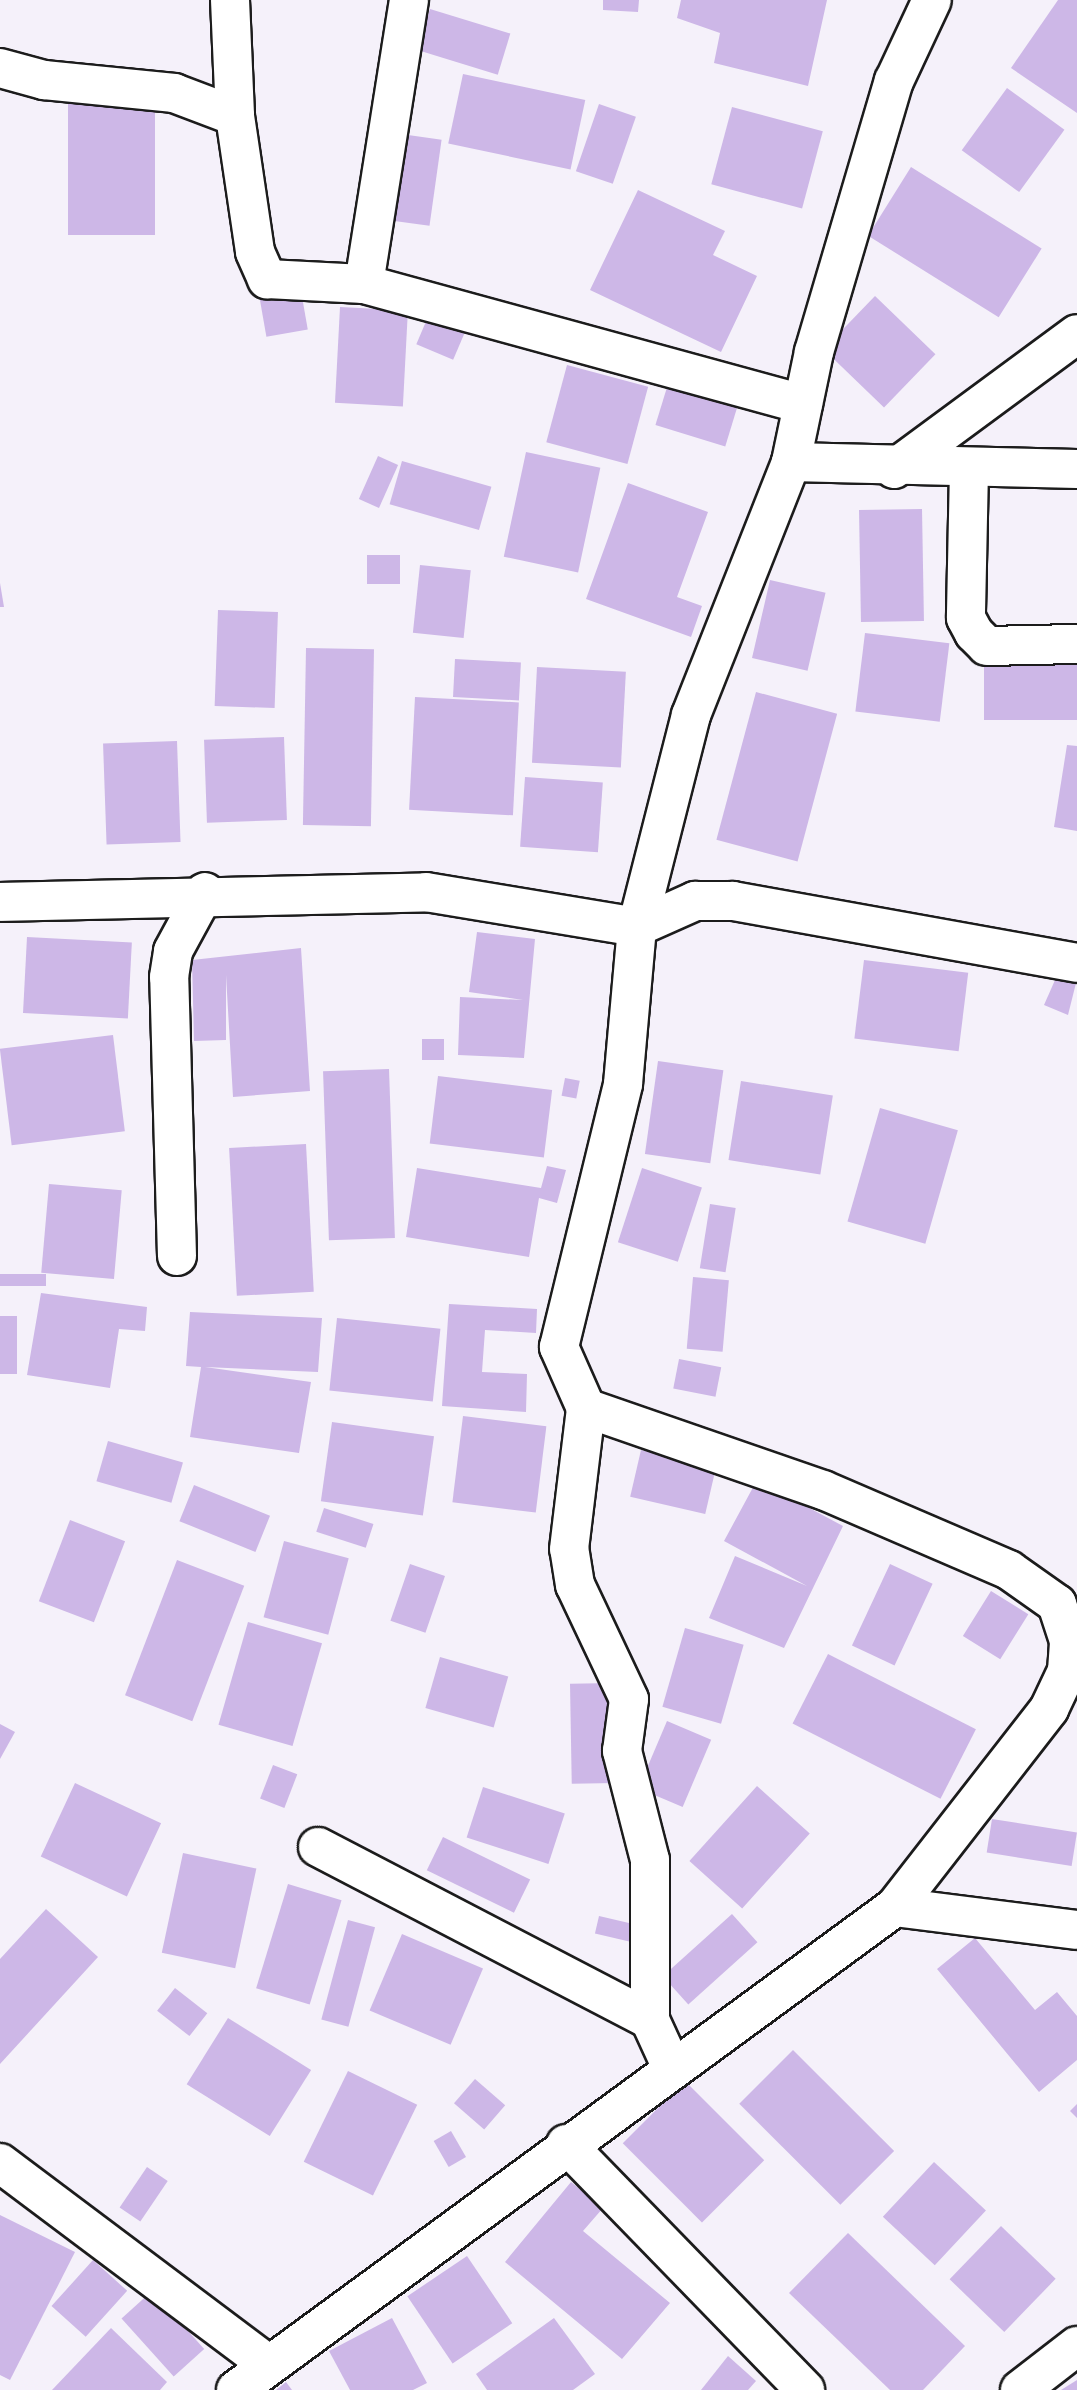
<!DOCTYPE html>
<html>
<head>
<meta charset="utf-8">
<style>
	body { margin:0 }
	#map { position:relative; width:1077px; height:2390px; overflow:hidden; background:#f5f1fa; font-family:"Balsamiq Sans",sans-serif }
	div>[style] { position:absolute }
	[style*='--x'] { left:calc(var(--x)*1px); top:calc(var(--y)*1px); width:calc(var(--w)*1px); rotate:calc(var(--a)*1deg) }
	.building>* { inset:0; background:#cdb7e7; transform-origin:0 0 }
	.roads { filter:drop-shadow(2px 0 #1c1c1c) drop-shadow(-2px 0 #1c1c1c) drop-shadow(0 2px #1c1c1c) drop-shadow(0 -2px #1c1c1c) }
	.street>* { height:38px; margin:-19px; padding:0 19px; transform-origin:19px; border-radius:19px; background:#fff }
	span { translate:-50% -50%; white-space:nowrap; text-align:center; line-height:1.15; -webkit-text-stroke:6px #fff; paint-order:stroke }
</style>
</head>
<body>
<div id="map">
	<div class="building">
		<div style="clip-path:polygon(603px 0,639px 0,638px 12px,603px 10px)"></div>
		<div style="clip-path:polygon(681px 0,827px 0,808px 86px,714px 63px,720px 33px,677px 18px)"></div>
		<div style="clip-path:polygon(1058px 0,1077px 0,1077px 113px,1011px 68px)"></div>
		<div style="left:430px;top:9px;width:84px;height:43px;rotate:17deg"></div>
		<div style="left:155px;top:70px;width:165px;height:87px;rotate:90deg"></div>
		<div style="left:463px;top:74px;width:125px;height:71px;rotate:12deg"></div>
		<div style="left:1007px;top:88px;width:71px;height:77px;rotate:36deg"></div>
		<div style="left:599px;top:104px;width:39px;height:71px;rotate:19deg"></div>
		<div style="left:732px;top:107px;width:94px;height:80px;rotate:15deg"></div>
		<div style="left:401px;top:134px;width:41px;height:87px;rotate:8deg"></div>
		<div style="left:911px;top:167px;width:154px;height:81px;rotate:32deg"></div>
		<div style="clip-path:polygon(638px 190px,725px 231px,713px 255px,757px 276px,721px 352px,590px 290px)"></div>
		<div style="left:301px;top:291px;width:39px;height:42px;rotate:80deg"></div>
		<div style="left:875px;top:296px;width:84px;height:74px;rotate:44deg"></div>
		<div style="left:340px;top:307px;width:68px;height:96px;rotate:3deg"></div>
		<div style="left:430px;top:312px;width:40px;height:35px;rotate:23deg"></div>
		<div style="left:567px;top:365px;width:84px;height:80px;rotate:15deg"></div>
		<div style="left:668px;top:384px;width:73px;height:43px;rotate:17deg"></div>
		<div style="left:526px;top:452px;width:76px;height:107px;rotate:12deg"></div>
		<div style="left:378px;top:456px;width:22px;height:47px;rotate:24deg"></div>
		<div style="left:402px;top:461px;width:93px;height:45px;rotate:16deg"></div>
		<div style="clip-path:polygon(628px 483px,708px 512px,677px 597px,702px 606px,691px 637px,586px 599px)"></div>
		<div style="left:922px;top:509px;width:112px;height:63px;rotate:89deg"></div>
		<div style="left:400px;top:555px;width:29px;height:33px;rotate:90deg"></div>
		<div style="left:420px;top:565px;width:51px;height:68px;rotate:6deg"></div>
		<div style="left:770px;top:580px;width:57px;height:80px;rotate:13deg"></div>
		<div style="clip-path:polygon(0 583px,4px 607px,0 607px)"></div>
		<div style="left:218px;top:610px;width:60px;height:96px;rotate:2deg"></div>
		<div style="left:865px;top:633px;width:85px;height:79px;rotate:7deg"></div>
		<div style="left:306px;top:648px;width:68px;height:177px;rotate:1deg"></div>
		<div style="left:455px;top:659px;width:66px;height:38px;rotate:3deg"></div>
		<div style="left:1077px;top:659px;width:61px;height:93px;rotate:90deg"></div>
		<div style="left:537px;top:667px;width:89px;height:96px;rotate:3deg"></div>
		<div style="left:756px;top:692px;width:84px;height:153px;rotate:15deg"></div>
		<div style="left:415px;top:697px;width:104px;height:113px;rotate:3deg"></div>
		<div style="left:284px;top:737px;width:83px;height:80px;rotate:88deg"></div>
		<div style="left:177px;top:741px;width:101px;height:74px;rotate:88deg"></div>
		<div style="clip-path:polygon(1067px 745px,1077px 746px,1077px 831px,1054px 827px)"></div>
		<div style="left:525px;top:777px;width:78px;height:70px;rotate:4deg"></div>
		<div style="clip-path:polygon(477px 932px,535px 939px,524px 1058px,458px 1055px,460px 997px,523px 1000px,469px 992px)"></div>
		<div style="left:27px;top:937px;width:105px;height:76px;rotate:3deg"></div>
		<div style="clip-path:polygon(301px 948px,310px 1091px,233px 1097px,226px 975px,226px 1040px,194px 1041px,192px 960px)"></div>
		<div style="left:864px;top:960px;width:105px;height:79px;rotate:7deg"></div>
		<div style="clip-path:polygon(1059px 971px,1077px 979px,1068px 1015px,1044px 1005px)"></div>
		<div style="left:113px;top:1035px;width:97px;height:114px;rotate:83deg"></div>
		<div style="left:422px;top:1039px;width:22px;height:21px"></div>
		<div style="left:658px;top:1061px;width:66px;height:94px;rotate:8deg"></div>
		<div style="left:389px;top:1069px;width:169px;height:66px;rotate:88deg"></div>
		<div style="left:438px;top:1076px;width:115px;height:68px;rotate:7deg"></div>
		<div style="left:565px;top:1078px;width:15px;height:18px;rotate:11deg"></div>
		<div style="left:741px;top:1081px;width:93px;height:80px;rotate:9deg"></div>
		<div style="left:880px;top:1108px;width:81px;height:118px;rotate:16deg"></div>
		<div style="left:306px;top:1144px;width:148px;height:77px;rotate:87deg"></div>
		<div style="clip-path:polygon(547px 1166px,566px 1170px,557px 1203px,539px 1198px,529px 1257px,406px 1237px,417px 1168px,541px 1188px)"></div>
		<div style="left:642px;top:1168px;width:63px;height:78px;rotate:18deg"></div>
		<div style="left:49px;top:1184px;width:73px;height:89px;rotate:5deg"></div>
		<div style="left:710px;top:1204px;width:26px;height:65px;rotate:9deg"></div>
		<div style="left:0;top:1274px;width:46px;height:12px"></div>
		<div style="left:693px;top:1277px;width:36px;height:72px;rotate:5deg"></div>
		<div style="clip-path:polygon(41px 1293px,147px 1307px,145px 1331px,119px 1329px,110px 1388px,27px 1375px)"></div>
		<div style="clip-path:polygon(449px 1304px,537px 1309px,536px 1333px,485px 1330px,482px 1372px,527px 1374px,526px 1412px,442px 1406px)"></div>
		<div style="clip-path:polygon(190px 1312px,322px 1318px,318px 1372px,205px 1367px,311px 1382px,299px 1453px,190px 1437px,201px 1367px,186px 1366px)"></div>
		<div style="left:0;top:1316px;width:17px;height:58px"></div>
		<div style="left:337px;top:1318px;width:104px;height:73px;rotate:6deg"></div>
		<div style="left:679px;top:1359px;width:43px;height:30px;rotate:11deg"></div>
		<div style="left:463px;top:1416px;width:84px;height:87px;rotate:7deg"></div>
		<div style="left:332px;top:1422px;width:103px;height:80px;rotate:8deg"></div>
		<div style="left:108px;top:1441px;width:78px;height:42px;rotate:16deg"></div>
		<div style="left:641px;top:1450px;width:77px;height:48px;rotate:13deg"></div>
		<div style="clip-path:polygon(757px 1480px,843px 1526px,784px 1648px,709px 1618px,735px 1556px,807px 1586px,724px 1541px)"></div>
		<div style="left:194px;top:1485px;width:82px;height:39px;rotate:22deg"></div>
		<div style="left:324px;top:1508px;width:52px;height:25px;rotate:18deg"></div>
		<div style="left:70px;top:1520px;width:59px;height:87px;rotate:21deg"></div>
		<div style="left:284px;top:1541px;width:67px;height:79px;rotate:15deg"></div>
		<div style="left:177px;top:1560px;width:72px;height:145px;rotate:21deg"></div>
		<div style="left:410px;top:1564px;width:37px;height:60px;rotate:19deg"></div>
		<div style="left:890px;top:1564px;width:47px;height:90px;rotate:25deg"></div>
		<div style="left:991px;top:1591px;width:44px;height:53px;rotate:32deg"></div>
		<div style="left:248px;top:1622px;width:77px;height:107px;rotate:16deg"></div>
		<div style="left:685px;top:1628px;width:61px;height:82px;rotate:16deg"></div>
		<div style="left:828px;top:1654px;width:166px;height:78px;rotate:27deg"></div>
		<div style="left:440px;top:1657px;width:71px;height:53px;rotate:16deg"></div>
		<div style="left:614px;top:1683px;width:100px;height:44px;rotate:89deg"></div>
		<div style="left:667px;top:1721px;width:48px;height:73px;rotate:23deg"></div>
		<div style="clip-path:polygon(0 1724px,15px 1732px,0 1759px)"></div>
		<div style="left:273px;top:1765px;width:26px;height:36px;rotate:21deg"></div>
		<div style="left:75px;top:1783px;width:95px;height:81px;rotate:25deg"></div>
		<div style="left:757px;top:1786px;width:71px;height:101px;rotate:42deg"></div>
		<div style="left:483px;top:1787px;width:86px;height:53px;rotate:18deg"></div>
		<div style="left:992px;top:1819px;width:86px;height:34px;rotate:9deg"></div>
		<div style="left:443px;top:1837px;width:97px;height:37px;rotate:26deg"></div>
		<div style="left:183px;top:1853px;width:75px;height:102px;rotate:12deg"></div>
		<div style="left:288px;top:1884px;width:56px;height:109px;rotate:17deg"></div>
		<div style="clip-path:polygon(46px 1909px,98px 1957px,0 2064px,0 1959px)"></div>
		<div style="left:732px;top:1914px;width:38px;height:93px;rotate:48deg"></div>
		<div style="left:599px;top:1916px;width:44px;height:18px;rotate:13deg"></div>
		<div style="left:348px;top:1920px;width:28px;height:103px;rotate:15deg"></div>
		<div style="left:402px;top:1934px;width:88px;height:83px;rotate:23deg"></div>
		<div style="clip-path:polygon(975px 1938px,1035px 2010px,1057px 1992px,1077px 2016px,1077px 2060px,1039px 2092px,937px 1969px)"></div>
		<div style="left:175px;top:1988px;width:41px;height:29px;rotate:38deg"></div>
		<div style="left:228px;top:2018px;width:98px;height:78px;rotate:32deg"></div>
		<div style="left:793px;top:2050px;width:143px;height:76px;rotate:45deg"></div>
		<div style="left:348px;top:2071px;width:77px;height:101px;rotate:26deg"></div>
		<div style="left:475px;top:2079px;width:40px;height:32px;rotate:41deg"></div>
		<div style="left:685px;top:2081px;width:112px;height:88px;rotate:45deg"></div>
		<div style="clip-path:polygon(1077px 2104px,1077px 2118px,1070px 2111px)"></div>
		<div style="left:451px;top:2131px;width:30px;height:20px;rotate:60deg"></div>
		<div style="left:934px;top:2162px;width:71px;height:75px;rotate:43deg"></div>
		<div style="left:147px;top:2167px;width:25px;height:49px;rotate:34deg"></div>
		<div style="clip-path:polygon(571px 2182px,603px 2208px,583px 2231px,670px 2303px,622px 2359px,505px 2262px)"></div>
		<div style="clip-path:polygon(0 2215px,75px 2252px,10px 2380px,0 2375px)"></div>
		<div style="left:1001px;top:2226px;width:76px;height:74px;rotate:44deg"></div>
		<div style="clip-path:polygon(848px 2233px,965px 2346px,923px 2390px,890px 2390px,789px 2293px)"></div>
		<div style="left:467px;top:2256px;width:81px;height:72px;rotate:56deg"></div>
		<div style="left:93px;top:2260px;width:46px;height:62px;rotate:42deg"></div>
		<div style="left:152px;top:2291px;width:78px;height:41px;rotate:48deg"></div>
		<div style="clip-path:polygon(392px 2318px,427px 2383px,413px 2390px,350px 2390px,329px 2351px)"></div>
		<div style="clip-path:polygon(554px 2318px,595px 2374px,573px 2390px,487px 2390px,476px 2374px)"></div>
		<div style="clip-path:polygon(111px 2328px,167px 2382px,160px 2390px,52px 2390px)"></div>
		<div style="clip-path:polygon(728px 2356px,756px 2381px,748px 2390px,701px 2390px)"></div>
		<div style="clip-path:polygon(1077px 2380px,1077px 2390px,1061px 2390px)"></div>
		<div style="clip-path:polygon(286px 2382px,292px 2390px,276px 2390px)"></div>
	</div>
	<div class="roads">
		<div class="street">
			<div style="--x:230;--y:0;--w:116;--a:87.5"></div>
			<div style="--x:235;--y:116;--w:137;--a:81.6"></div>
			<div style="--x:255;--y:252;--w:30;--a:66"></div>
			<div style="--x:267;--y:279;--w:97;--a:3"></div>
			<div style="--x:364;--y:284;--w:455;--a:15.3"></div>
			<div style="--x:0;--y:68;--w:46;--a:15.3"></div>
			<div style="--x:44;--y:80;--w:131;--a:5.7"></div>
			<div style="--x:174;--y:93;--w:65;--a:20.7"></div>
			<div style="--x:364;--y:284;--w:288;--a:-81"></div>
			<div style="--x:791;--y:462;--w:286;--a:1.4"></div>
			<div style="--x:894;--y:469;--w:227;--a:-36.4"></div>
			<div style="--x:969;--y:469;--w:149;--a:91.2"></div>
			<div style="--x:966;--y:618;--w:17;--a:62"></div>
			<div style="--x:974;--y:633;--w:18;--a:45"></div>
			<div style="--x:987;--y:646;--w:90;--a:-1.3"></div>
			<div style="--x:0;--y:902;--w:426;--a:-1.3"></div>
			<div style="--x:426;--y:892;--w:214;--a:9.4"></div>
			<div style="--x:637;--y:927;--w:64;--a:-24.1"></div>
			<div style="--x:695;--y:901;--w:38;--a:0"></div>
			<div style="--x:733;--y:901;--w:350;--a:10.2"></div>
			<div style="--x:177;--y:1256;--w:279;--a:-91.6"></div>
			<div style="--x:169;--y:977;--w:26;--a:-81"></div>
			<div style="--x:173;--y:951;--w:67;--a:-61.5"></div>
			<div style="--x:318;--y:1847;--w:374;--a:27.5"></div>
			<div style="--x:895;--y:1907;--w:183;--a:7.2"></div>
			<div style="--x:672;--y:2068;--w:53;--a:-114.6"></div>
			<div style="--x:650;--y:2020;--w:160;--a:-90"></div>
			<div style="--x:650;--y:1860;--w:113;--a:-104.4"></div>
			<div style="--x:622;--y:1751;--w:52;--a:-82.3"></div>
			<div style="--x:629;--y:1699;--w:126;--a:-115.3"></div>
			<div style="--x:575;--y:1585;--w:36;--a:-99"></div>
			<div style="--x:569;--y:1549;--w:142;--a:-83.1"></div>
			<div style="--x:586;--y:1408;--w:67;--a:-113.9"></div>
			<div style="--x:559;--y:1347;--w:271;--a:-76.3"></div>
			<div style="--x:623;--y:1084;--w:158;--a:-84.9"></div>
			<div style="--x:637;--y:927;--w:219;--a:-75.7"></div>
			<div style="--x:691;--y:715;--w:272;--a:-68.4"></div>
			<div style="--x:791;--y:462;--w:112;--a:-78.2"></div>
			<div style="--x:814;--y:352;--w:283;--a:-73.6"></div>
			<div style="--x:894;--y:81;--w:89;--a:-64.9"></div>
			<div style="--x:566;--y:2144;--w:343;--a:45.8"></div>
			<div style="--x:0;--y:2163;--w:336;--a:36.9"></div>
			<div style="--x:236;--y:2390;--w:817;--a:-36.24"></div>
			<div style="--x:895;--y:1907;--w:251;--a:-52.1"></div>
			<div style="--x:1049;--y:1709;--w:42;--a:-64.7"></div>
			<div style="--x:1067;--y:1671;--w:30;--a:-86"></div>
			<div style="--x:1069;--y:1641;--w:39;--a:-108"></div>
			<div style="--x:1057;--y:1604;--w:59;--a:-144.7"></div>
			<div style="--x:1009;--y:1570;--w:202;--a:-156.7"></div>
			<div style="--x:823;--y:1490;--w:251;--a:-160.9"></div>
			<div style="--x:1020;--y:2390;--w:72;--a:-37.7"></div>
		</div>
	</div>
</div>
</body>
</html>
